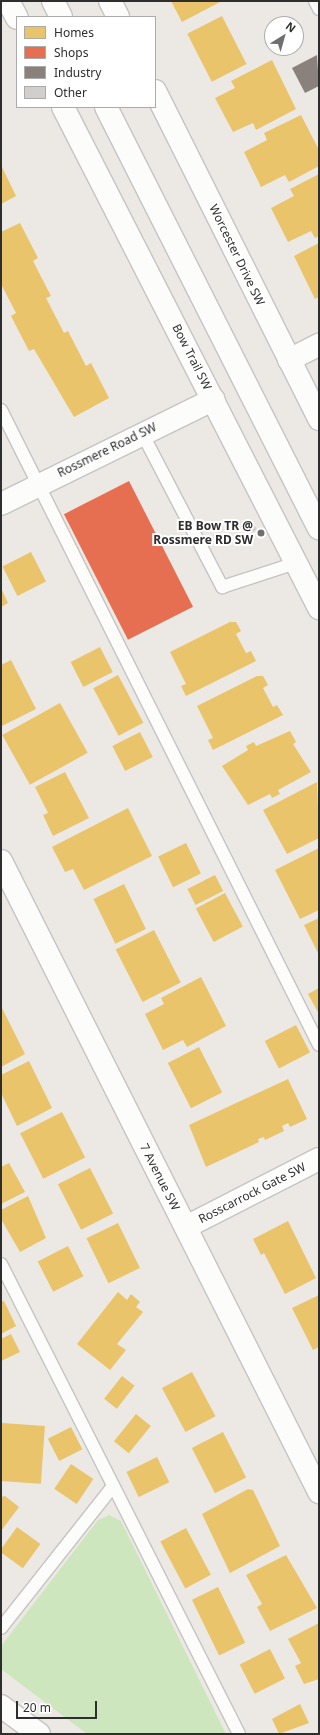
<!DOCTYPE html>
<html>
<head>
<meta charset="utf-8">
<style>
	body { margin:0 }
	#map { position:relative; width:320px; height:1735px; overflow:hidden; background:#ece8e4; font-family:"Noto Sans",sans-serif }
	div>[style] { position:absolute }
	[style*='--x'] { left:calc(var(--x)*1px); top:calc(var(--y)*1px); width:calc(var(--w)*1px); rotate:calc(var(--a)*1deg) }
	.green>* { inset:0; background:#cee6be }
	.homes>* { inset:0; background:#e9c46a; transform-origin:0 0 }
	.shops>* { inset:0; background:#e76f51; transform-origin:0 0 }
	.industry>* { inset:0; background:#8a817c }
	.building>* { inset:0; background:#d1cecb; transform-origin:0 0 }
	.roads { filter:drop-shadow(1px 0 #c5c4c5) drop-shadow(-1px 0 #c5c4c5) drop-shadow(0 1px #c5c4c5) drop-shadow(0 -1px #c5c4c5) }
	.service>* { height:12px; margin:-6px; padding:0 6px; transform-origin:6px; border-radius:6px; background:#fcfcfb }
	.minor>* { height:22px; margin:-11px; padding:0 11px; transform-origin:11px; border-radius:11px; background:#fcfcfb }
	.secondary>* { height:22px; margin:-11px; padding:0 11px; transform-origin:11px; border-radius:11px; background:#fcfcfb }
	.dots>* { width:11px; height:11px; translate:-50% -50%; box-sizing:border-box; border:2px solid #fff; border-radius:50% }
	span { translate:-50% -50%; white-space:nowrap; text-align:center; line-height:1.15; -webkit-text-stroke:4px #fff; paint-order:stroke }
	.street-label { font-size:12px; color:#2e2e2e }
	.poi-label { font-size:12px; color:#2e2e2e; font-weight:700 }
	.right { translate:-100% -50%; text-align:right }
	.frame { position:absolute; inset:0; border:2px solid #2e2e2e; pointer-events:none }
	.legend { position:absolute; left:16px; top:16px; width:140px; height:92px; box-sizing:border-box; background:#fff; border:1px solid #ababab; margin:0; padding:5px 7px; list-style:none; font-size:12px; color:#2e2e2e }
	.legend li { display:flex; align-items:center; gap:8px; height:20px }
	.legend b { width:20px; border:1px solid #ababab }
	.north { position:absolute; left:264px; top:16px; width:40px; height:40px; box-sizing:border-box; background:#fff; border:1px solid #ababab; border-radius:50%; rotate:37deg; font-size:11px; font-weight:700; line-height:16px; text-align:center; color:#2e2e2e }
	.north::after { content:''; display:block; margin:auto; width:14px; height:18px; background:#706f6e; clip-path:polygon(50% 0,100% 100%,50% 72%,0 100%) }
	.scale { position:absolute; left:16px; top:1701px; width:81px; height:18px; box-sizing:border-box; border:2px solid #2e2e2e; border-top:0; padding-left:5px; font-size:12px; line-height:14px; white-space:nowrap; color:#2e2e2e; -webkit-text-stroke:3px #fff; paint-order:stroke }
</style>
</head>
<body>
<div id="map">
	<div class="green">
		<div style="clip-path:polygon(109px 1515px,121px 1521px,226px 1734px,87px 1734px,1px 1669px,1px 1646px,98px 1520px)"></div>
	</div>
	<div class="homes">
		<div style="clip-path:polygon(171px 1px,219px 1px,220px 2px,182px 22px)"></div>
		<div style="left:222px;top:16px;width:54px;height:39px;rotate:63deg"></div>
		<div style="clip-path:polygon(272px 34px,272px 48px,282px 48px,274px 52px,266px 36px)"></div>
		<div style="clip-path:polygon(272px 60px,296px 109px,256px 130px,253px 123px,233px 132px,215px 98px,235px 88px,231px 81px)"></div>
		<div style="clip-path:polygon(301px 115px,319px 150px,319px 166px,289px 182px,285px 175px,261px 187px,244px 152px,267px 140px,264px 133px)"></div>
		<div style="clip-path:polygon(1px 165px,16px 196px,1px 204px)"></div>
		<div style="clip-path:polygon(319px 174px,319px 236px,315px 238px,311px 231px,288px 242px,271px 208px,294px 196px,290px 189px)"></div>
		<div style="clip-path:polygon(20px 223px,38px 258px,33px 261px,51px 296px,46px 298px,64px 333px,68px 331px,86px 366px,91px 363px,109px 398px,74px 417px,34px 349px,29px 351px,11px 316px,16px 313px,1px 284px,1px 232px)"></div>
		<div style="clip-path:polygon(319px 243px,319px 297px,315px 299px,294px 256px)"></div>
		<div style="left:31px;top:552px;width:33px;height:32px;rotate:63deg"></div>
		<div style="clip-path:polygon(1px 588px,8px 603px,1px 607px)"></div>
		<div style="clip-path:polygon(230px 622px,236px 622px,241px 631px,236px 634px,246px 653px,251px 651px,256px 661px,186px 696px,181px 686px,186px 684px,170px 652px)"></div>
		<div style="left:100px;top:647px;width:28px;height:33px;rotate:63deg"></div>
		<div style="clip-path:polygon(11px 660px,36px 709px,2px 726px,1px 665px)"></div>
		<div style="left:118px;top:675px;width:54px;height:28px;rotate:62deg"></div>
		<div style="clip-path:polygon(257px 676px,263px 676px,268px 685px,263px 688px,273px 707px,277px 705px,283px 715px,213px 750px,208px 740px,213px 738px,197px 706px)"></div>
		<div style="left:60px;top:703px;width:57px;height:66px;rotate:61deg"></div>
		<div style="clip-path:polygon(290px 731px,296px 742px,293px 744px,311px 772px,278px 790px,280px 794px,272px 798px,270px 794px,248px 805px,222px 766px,248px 750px,246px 746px,254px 742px,256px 746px)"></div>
		<div style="left:140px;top:732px;width:28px;height:31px;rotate:63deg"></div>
		<div style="clip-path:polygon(65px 772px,89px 818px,53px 836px,43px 815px,48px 813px,35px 787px)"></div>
		<div style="clip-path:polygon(317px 782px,319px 838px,287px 854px,263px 810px)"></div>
		<div style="clip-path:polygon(128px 808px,152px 856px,84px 890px,73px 869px,65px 872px,52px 847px)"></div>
		<div style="left:186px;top:843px;width:34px;height:31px;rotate:64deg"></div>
		<div style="clip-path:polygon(319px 848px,319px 910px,300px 919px,275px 870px)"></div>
		<div style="left:215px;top:875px;width:18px;height:31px;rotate:63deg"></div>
		<div style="left:124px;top:884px;width:50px;height:34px;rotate:64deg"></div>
		<div style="left:225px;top:893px;width:38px;height:33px;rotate:62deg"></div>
		<div style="clip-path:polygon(319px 918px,319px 955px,304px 925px)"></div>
		<div style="left:154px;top:930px;width:59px;height:43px;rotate:63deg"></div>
		<div style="clip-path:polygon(201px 977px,226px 1026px,187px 1047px,183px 1040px,163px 1050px,145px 1014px,164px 1004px,161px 998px)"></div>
		<div style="clip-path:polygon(319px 988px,319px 1014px,308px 994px)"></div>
		<div style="clip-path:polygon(1px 1006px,25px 1054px,1px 1067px)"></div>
		<div style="left:296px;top:1025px;width:31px;height:35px;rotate:63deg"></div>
		<div style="left:199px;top:1047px;width:51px;height:35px;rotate:63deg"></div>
		<div style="clip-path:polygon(29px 1061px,52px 1108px,17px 1126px,1px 1093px,1px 1075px)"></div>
		<div style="clip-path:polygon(288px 1079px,307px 1119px,290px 1127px,288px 1123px,282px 1126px,284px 1131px,265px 1140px,264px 1137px,258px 1139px,259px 1142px,206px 1167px,189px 1125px)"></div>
		<div style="left:62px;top:1112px;width:51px;height:47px;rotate:63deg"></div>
		<div style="clip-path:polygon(9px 1163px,25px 1192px,1px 1204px,1px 1167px)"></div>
		<div style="left:90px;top:1168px;width:51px;height:36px;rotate:63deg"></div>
		<div style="clip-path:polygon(28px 1196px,46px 1238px,20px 1252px,1px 1219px,1px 1210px)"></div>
		<div style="clip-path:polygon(288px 1221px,316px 1278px,285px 1294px,264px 1253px,261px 1255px,253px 1239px)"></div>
		<div style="left:118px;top:1223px;width:50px;height:35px;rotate:64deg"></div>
		<div style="left:68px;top:1246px;width:34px;height:34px;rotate:63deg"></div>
		<div style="clip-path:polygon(118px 1292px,127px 1300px,131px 1294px,140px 1302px,136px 1307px,143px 1312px,117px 1344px,126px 1350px,110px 1370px,77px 1344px)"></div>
		<div style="clip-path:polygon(319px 1295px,319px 1347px,313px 1350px,292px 1308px)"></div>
		<div style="clip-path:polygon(4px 1301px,16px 1326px,1px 1334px,1px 1302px)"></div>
		<div style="clip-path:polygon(11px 1334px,20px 1352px,1px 1361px,1px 1339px)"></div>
		<div style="left:192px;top:1372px;width:50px;height:34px;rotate:62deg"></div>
		<div style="left:122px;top:1376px;width:16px;height:29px;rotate:38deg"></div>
		<div style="left:136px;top:1414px;width:19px;height:35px;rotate:39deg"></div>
		<div style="left:2px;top:1423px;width:43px;height:58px;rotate:4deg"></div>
		<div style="left:71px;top:1427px;width:25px;height:26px;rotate:63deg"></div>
		<div style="left:223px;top:1432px;width:51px;height:35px;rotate:63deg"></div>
		<div style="left:157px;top:1457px;width:28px;height:34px;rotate:64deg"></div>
		<div style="left:71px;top:1464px;width:27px;height:30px;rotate:34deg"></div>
		<div style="clip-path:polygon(248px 1489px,253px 1490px,280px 1546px,230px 1573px,202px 1514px)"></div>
		<div style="clip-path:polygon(5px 1496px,19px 1507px,1px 1531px,1px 1497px)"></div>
		<div style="left:17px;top:1527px;width:29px;height:30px;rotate:36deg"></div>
		<div style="left:186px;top:1528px;width:53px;height:29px;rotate:62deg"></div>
		<div style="clip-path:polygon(286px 1555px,317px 1608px,270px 1631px,257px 1607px,262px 1604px,246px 1575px)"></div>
		<div style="left:218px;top:1587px;width:62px;height:29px;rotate:64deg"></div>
		<div style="clip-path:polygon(319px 1623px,319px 1679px,304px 1684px,295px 1666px,301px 1663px,288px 1639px)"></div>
		<div style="left:270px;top:1649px;width:33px;height:34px;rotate:63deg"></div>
		<div style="clip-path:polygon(300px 1704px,309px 1723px,279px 1734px,272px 1719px)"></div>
	</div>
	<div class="shops">
		<div style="left:129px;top:481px;width:141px;height:73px;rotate:63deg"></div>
	</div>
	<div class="industry">
		<div style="clip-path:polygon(317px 55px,319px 86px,305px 93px,292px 68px)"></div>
	</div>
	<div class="building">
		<div style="left:252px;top:521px;width:10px;height:6px;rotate:61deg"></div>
	</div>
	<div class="roads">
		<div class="service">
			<div style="--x:315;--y:1;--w:9;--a:63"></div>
			<div style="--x:1;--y:410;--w:710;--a:63.4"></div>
			<div style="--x:142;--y:433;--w:174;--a:62.5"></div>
			<div style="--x:222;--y:587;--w:78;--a:-18"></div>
			<div style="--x:1;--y:1264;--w:527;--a:63.14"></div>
			<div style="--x:1;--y:1628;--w:181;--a:-51.7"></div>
		</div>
		<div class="minor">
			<div style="--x:110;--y:1;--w:18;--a:63"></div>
			<div style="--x:155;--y:91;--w:367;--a:63.4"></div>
			<div style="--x:289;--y:360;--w:34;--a:-27"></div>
			<div style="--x:1;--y:504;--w:237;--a:-26.2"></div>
			<div style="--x:1;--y:861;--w:707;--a:63.25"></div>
			<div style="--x:186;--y:1227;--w:149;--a:-27.1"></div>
			<div style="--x:1;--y:1706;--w:47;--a:36.4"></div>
		</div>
		<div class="secondary">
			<div style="--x:8;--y:1;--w:19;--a:62"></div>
			<div style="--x:53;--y:1;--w:18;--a:63"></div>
			<div style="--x:63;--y:107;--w:563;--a:62.93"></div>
			<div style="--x:106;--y:107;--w:472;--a:63.2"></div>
		</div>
	</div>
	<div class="dots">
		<div style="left:261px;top:533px;background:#706f6e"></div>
	</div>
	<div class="street-label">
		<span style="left:237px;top:255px;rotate:64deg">Worcester Drive SW</span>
		<span style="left:192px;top:357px;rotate:63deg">Bow Trail SW</span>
		<span style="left:107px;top:450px;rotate:-26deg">Rossmere Road SW</span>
		<span style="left:160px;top:1177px;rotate:63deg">7 Avenue SW</span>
		<span style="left:252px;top:1193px;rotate:-27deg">Rosscarrock Gate SW</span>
	</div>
	<div class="poi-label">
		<span class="right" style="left:253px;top:533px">EB Bow TR @<br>Rossmere RD SW</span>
	</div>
	<div class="frame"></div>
	<ul class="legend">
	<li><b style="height:11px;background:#e9c46a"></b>Homes</li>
	<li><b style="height:11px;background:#e76f51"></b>Shops</li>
	<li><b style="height:11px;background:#8a817c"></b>Industry</li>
	<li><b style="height:11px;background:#d1cecb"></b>Other</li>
	</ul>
	<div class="north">N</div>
	<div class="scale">20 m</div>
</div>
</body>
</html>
